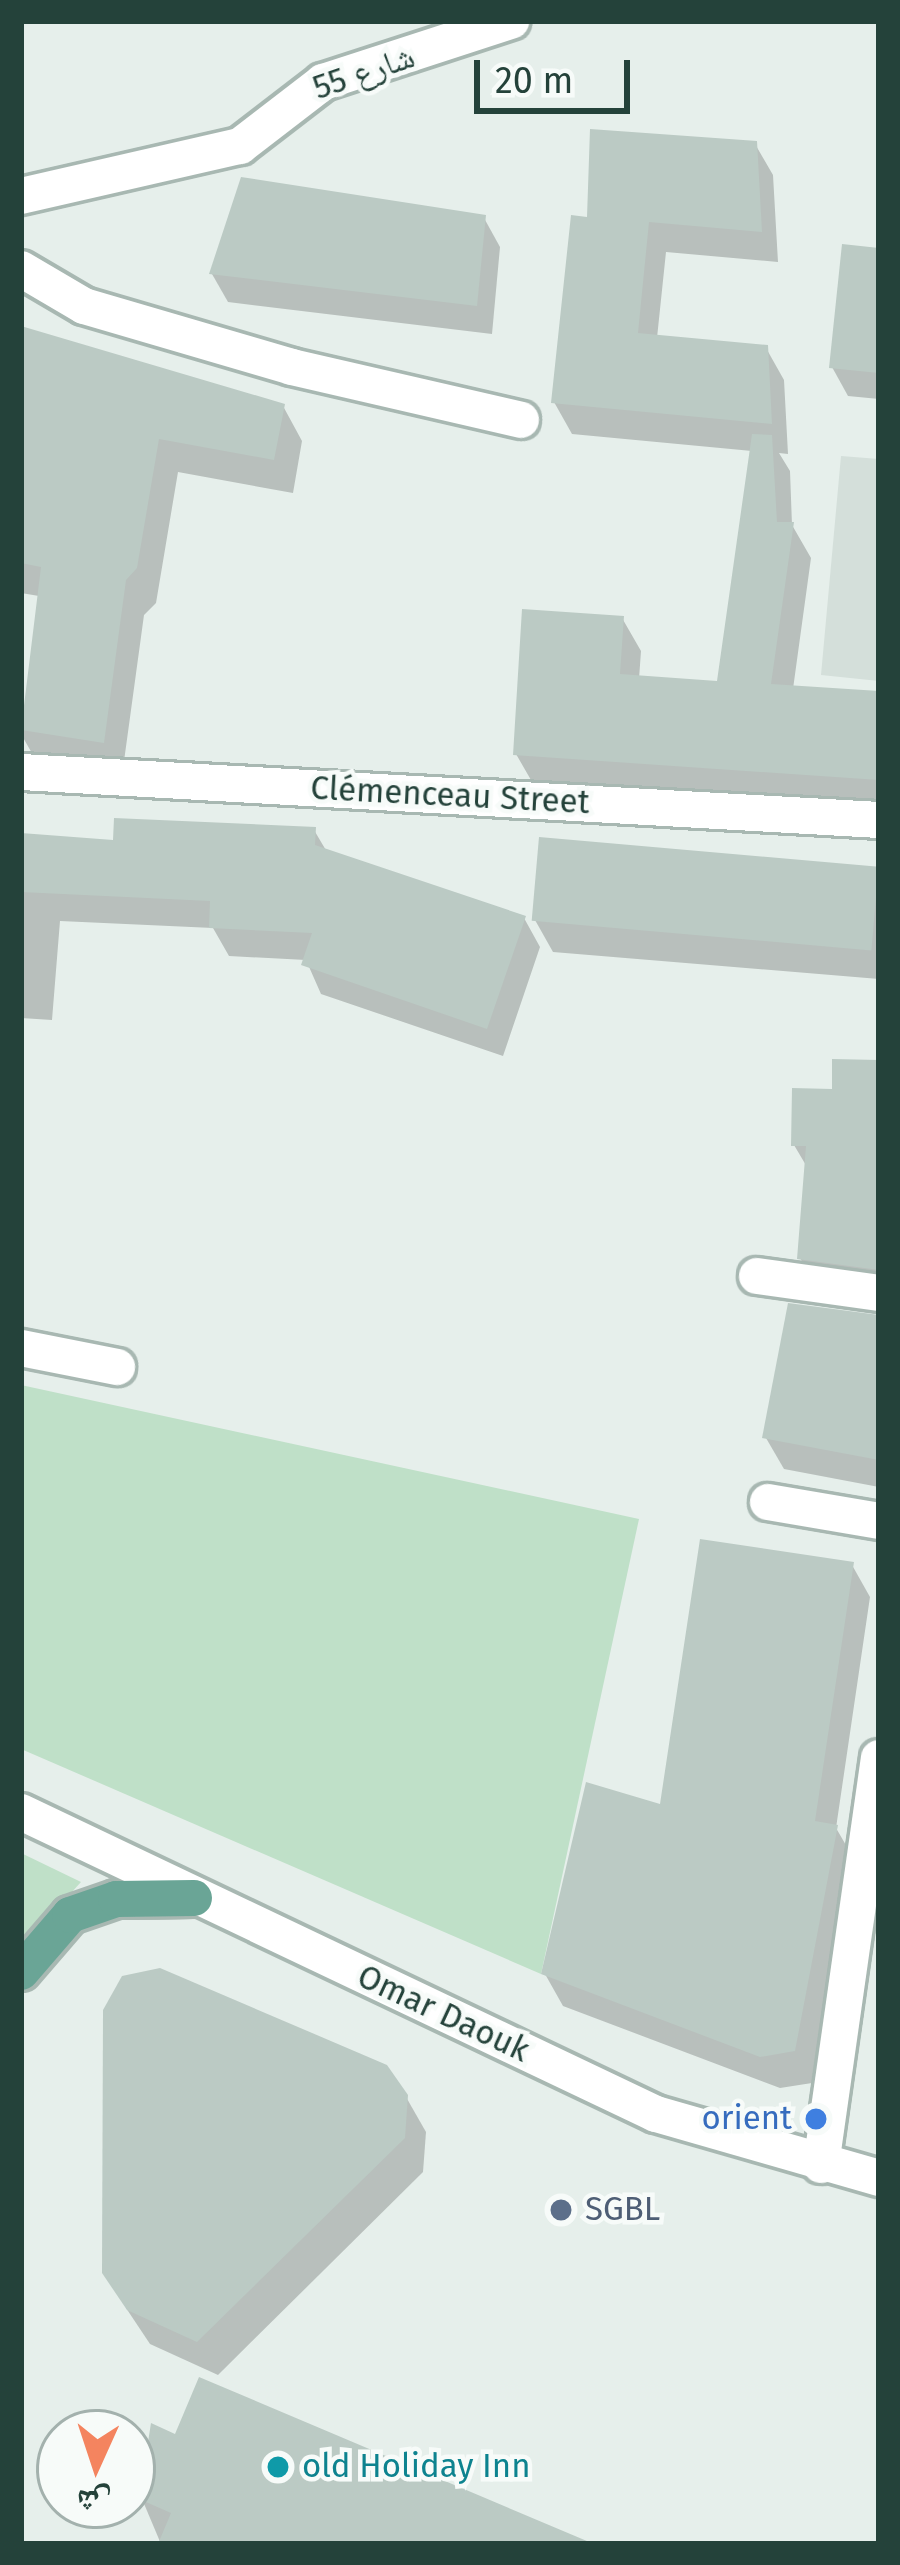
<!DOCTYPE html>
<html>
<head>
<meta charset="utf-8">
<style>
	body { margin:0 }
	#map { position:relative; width:900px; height:2565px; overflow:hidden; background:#e6efeb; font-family:"Fira Sans","Noto Naskh Arabic",sans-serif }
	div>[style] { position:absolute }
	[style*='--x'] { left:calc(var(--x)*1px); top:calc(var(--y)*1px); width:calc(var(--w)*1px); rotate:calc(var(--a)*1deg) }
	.built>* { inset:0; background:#d4dfda }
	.green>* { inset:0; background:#bfe0c8 }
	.shadow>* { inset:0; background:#0003 }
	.building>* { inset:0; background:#bbcac4; transform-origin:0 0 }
	.roads { filter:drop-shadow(3px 0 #a8b8b2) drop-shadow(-3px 0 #a8b8b2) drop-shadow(0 3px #a8b8b2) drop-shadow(0 -3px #a8b8b2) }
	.minor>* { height:36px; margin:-18px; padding:0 18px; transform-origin:18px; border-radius:18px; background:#fff }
	.major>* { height:36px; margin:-18px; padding:0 18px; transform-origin:18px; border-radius:18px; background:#6aa596 }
	.dots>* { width:33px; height:33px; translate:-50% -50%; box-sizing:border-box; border:6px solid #f7fbf9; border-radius:50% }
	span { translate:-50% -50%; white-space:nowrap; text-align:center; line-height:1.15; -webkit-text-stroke:9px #f7fbf9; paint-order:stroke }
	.street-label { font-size:33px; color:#24423a }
	.shop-label { font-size:33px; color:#366cbe }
	.right { translate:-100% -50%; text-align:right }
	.service-label { font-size:33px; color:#4e5e75 }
	.left { translate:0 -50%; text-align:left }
	.culture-label { font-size:33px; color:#0d838f }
	.frame { position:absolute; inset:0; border:24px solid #24423a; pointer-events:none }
	.north { position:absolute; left:36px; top:2409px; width:120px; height:120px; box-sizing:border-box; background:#f7fbf9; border:3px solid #a3b1ad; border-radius:50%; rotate:183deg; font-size:33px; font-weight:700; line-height:48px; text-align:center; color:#24423a }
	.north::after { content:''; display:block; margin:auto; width:42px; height:54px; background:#f4845f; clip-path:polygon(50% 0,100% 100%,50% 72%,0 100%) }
	.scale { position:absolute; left:474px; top:60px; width:156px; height:54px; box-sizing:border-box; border:6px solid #24423a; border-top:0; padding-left:15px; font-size:36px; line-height:42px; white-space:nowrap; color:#24423a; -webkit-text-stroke:9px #f7fbf9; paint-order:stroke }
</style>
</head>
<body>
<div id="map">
	<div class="built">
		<div style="clip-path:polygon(841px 456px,879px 459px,879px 681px,821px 675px)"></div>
	</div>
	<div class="green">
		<div style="clip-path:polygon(21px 1385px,639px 1519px,541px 1974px,21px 1749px)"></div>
		<div style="clip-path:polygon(21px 1853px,81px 1882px,21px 1948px)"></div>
	</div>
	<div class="shadow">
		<div style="clip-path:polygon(755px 144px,773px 175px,778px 262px,666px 252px,657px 338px,766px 348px,784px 380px,788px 454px,779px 453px,790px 471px,792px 525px,811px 558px,793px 689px,879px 694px,879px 810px,535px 787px,516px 754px,622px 618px,641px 651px,639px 679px,720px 684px,752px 451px,572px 434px,554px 402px,590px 221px)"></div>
		<div style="clip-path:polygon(484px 218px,500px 247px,492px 334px,228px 302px,212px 274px)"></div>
		<div style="clip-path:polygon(879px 251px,879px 399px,848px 396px,832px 367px)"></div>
		<div style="clip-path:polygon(21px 329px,283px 406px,302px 441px,293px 493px,178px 472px,156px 603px,144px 615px,122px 776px,37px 762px,21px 734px,39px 596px,21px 593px)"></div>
		<div style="clip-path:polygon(314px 830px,327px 852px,524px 918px,540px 947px,503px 1056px,321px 994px,306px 960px,229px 956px,213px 928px,60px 921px,52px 1020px,21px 1018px,21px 836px,116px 843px)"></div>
		<div style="clip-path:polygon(879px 869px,879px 979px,553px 952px,535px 920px)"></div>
		<div style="clip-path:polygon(879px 1063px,879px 1298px,818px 1290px,800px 1258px,807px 1167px,794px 1145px,835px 1092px)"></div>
		<div style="clip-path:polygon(879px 1318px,879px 1487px,784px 1469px,766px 1438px)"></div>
		<div style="clip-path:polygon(852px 1565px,870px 1597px,836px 1828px,854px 1859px,812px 2083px,780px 2088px,563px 2006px,545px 1974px)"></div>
		<div style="clip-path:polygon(406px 2097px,426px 2132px,423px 2172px,218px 2375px,150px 2344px,126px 2308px)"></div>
		<div style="clip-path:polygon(177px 2438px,587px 2544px,161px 2544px,142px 2499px)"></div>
	</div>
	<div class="building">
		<div style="clip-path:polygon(590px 129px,757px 141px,762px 232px,649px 222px,638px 333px,768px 345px,772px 424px,551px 403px,571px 215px,587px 217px)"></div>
		<div style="clip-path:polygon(241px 177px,486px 215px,477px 306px,209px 274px)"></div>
		<div style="clip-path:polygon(842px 244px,879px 248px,879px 373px,829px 368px)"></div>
		<div style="clip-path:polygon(21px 326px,285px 404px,274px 460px,159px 439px,137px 568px,126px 580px,104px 743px,21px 730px,41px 567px,21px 563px)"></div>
		<div style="clip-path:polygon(752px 434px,772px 435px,777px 522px,794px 522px,771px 684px,879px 691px,879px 780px,513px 755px,522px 609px,624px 616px,620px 674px,717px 681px)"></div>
		<div style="clip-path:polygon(114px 818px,316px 827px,315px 845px,526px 916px,487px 1029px,301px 965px,312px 933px,209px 928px,210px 901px,21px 892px,21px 833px,113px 840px)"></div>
		<div style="left:539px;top:837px;width:341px;height:84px;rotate:5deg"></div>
		<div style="clip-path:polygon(832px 1059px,879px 1060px,879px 1270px,797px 1259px,806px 1146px,791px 1146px,792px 1088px,832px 1089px)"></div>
		<div style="clip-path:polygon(788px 1303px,879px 1315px,879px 1460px,762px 1438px)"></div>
		<div style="clip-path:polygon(700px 1539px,854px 1562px,815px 1821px,838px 1825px,795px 2051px,760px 2057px,541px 1974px,586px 1782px,660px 1804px)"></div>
		<div style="clip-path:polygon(160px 1968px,387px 2065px,408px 2095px,405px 2138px,197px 2342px,127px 2310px,102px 2273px,103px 2010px,122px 1976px)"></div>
		<div style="clip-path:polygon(199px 2377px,594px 2544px,158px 2544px,171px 2513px,139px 2499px,151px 2423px,175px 2434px)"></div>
	</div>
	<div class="roads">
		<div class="minor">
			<div style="--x:21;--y:196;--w:225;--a:-12.9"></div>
			<div style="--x:240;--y:146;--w:105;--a:-37.6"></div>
			<div style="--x:323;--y:82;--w:198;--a:-18"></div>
			<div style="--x:21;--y:269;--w:73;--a:30.4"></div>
			<div style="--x:84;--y:306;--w:217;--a:16.3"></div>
			<div style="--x:292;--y:367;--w:235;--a:13"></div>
			<div style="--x:21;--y:772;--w:859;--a:3.2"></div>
			<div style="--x:757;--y:1276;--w:123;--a:7.9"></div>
			<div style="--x:21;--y:1348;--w:98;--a:11.2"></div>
			<div style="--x:768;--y:1502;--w:113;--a:9.7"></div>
			<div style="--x:21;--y:1812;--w:703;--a:25.44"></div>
			<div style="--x:656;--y:2114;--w:232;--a:16"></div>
			<div style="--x:821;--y:2165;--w:411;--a:-81.9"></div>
		</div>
		<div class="major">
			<div style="--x:21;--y:1972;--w:75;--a:-49.3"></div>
			<div style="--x:70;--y:1915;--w:49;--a:-19.2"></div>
			<div style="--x:116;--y:1899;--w:78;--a:-0.7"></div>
		</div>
	</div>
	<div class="dots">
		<div style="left:816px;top:2119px;background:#3f7fe0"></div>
		<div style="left:561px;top:2210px;background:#5c6f8a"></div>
		<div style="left:278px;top:2467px;background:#0f9aa8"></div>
	</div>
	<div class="street-label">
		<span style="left:364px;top:73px;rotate:-19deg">شارع 55</span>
		<span style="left:450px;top:796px;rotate:3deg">Clémenceau Street</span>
		<span style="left:443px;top:2014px;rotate:25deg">Omar Daouk</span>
	</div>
	<div class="shop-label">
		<span class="right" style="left:792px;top:2119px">orient</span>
	</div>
	<div class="service-label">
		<span class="left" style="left:585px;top:2210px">SGBL</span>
	</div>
	<div class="culture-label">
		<span class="left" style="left:302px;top:2467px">old Holiday Inn</span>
	</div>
	<div class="frame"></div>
	<div class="north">ش</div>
	<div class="scale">20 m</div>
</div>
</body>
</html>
